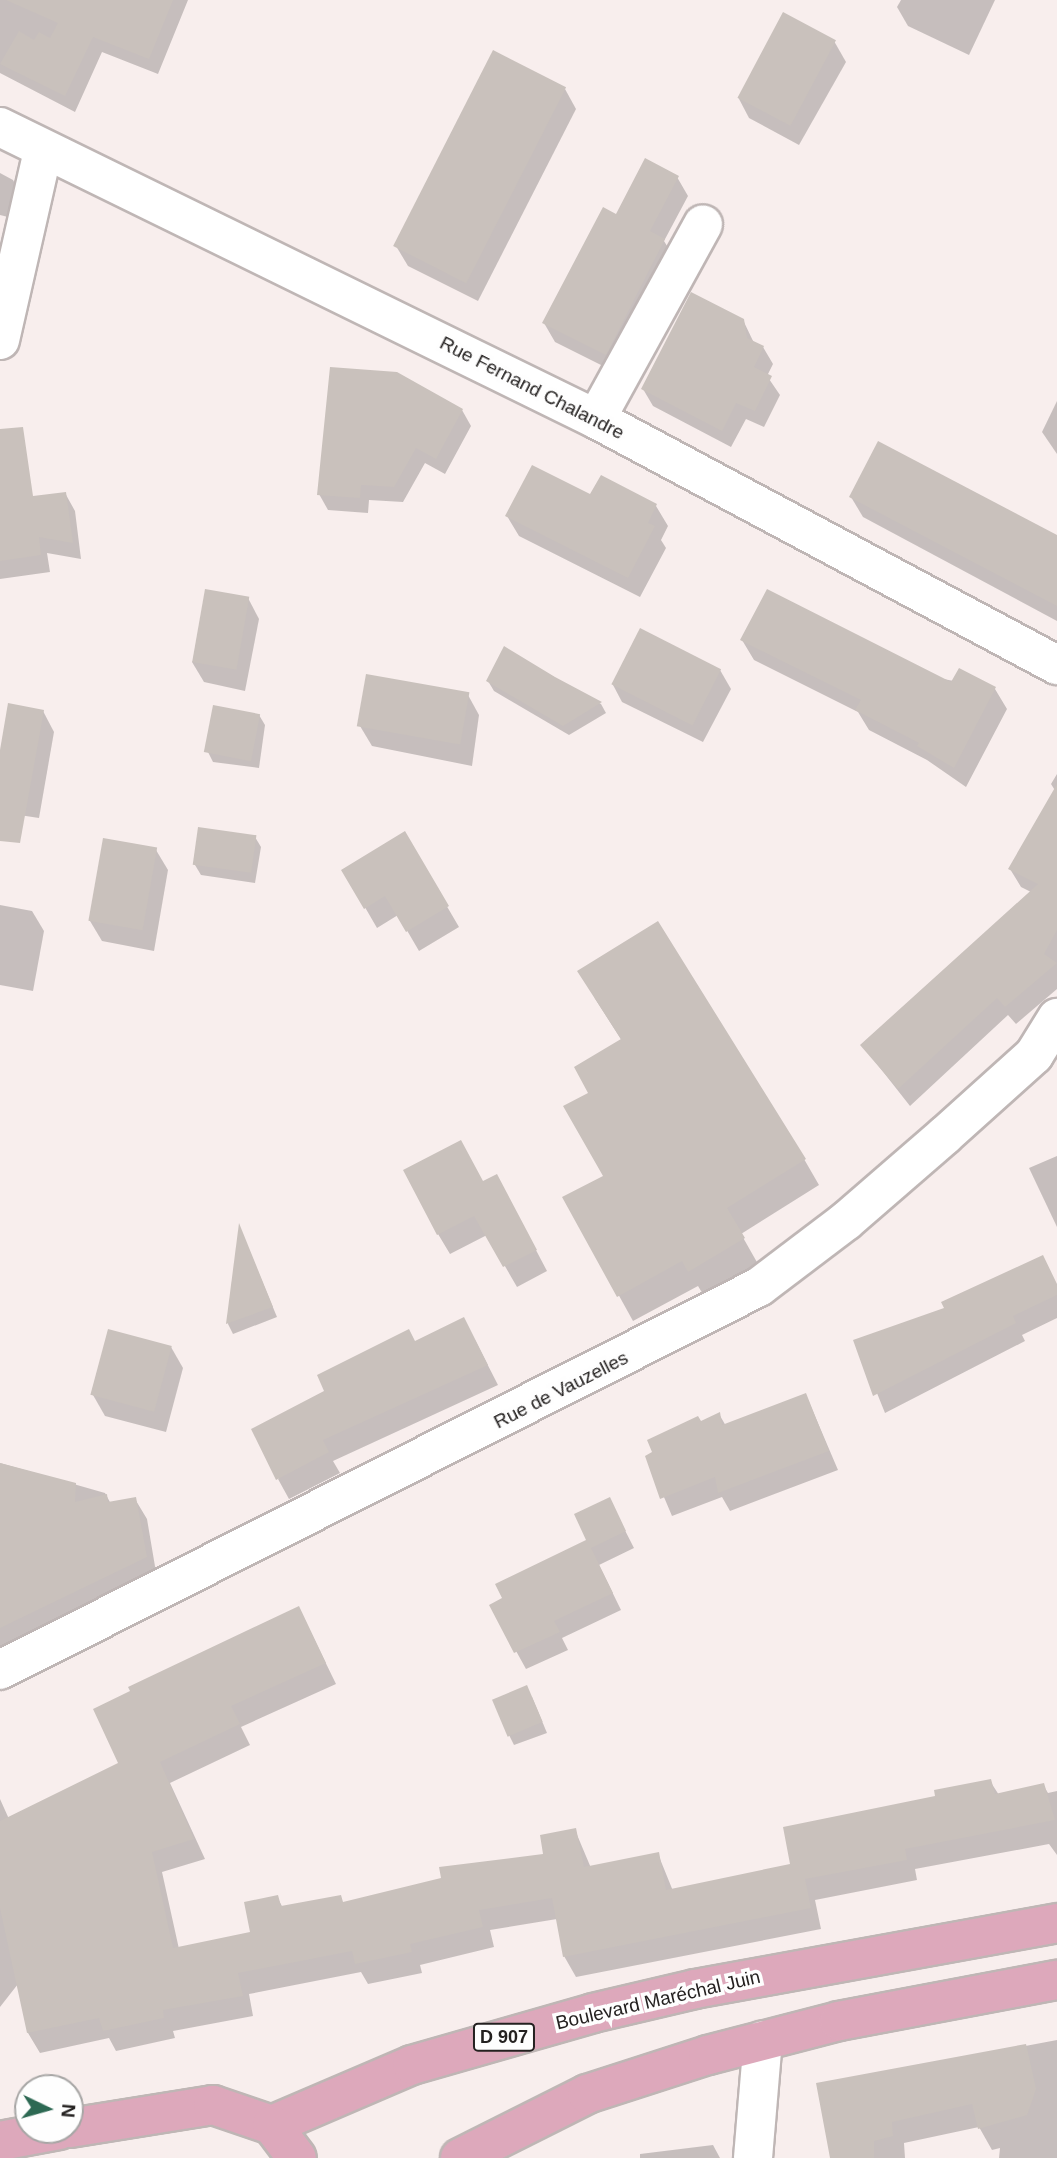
<!DOCTYPE html>
<html>
<head>
<meta charset="utf-8">
<style>
	body { margin:0 }
	#map { position:relative; width:1057px; height:2158px; overflow:hidden; background:#f8eeed; font-family:Helvetica,sans-serif }
	div>[style] { position:absolute }
	[style*='--x'] { left:calc(var(--x)*1px); top:calc(var(--y)*1px); width:calc(var(--w)*1px); rotate:calc(var(--a)*1deg) }
	.shadow>* { inset:0; background:#0003 }
	.building>* { inset:0; background:#c9c1bc; transform-origin:0 0 }
	.roads { filter:drop-shadow(2px 0 #bfb6b5) drop-shadow(-2px 0 #bfb6b5) drop-shadow(0 2px #bfb6b5) drop-shadow(0 -2px #bfb6b5) }
	.street>* { height:38px; margin:-19px; padding:0 19px; transform-origin:19px; border-radius:19px; background:#fff }
	.secondary>* { height:38px; margin:-19px; padding:0 19px; transform-origin:19px; border-radius:19px; background:#fff }
	.primary>* { height:38px; margin:-19px; padding:0 19px; transform-origin:19px; border-radius:19px; background:#dda8bb }
	span { translate:-50% -50%; white-space:nowrap; text-align:center; line-height:1.15; -webkit-text-stroke:7px #fefefe; paint-order:stroke }
	.shield-label span { padding:2px 5px; background:#fefefe; border:2px solid; border-radius:5px; -webkit-text-stroke-width:0 }
	.shield-label { font-size:18px; color:#242120; font-weight:700 }
	.street-label { font-size:19px; color:#242120 }
	.north { position:absolute; left:14px; top:2074px; width:70px; height:70px; box-sizing:border-box; background:#fefefe; border:2px solid #a7a6a5; border-radius:50%; rotate:95deg; font-size:19px; font-weight:700; line-height:28px; text-align:center; color:#242120 }
	.north::after { content:''; display:block; margin:auto; width:24px; height:32px; background:#2d6953; clip-path:polygon(50% 0,100% 100%,50% 72%,0 100%) }
</style>
</head>
<body>
<div id="map">
	<div class="shadow">
		<div style="clip-path:polygon(0 0,188px 0,158px 74px,102px 52px,75px 112px,0 73px)"></div>
		<div style="clip-path:polygon(901px 0,995px 0,969px 55px,908px 26px,897px 7px)"></div>
		<div style="clip-path:polygon(834px 41px,846px 62px,799px 145px,749px 118px,738px 97px)"></div>
		<div style="clip-path:polygon(565px 89px,576px 109px,478px 301px,408px 266px,396px 246px)"></div>
		<div style="clip-path:polygon(0 173px,13px 180px,24px 200px,20px 220px,0 215px)"></div>
		<div style="clip-path:polygon(677px 177px,688px 196px,664px 241px,675px 259px,617px 373px,555px 342px,544px 323px,617px 216px)"></div>
		<div style="clip-path:polygon(743px 320px,754px 343px,763px 347px,773px 364px,767px 376px,780px 395px,764px 427px,746px 419px,731px 447px,653px 406px,643px 389px)"></div>
		<div style="clip-path:polygon(1057px 401px,1057px 454px,1042px 432px)"></div>
		<div style="clip-path:polygon(462px 410px,471px 426px,445px 474px,425px 463px,403px 502px,369px 500px,368px 513px,328px 510px,319px 494px)"></div>
		<div style="clip-path:polygon(65px 493px,75px 511px,81px 559px,47px 553px,50px 572px,0 579px,0 502px)"></div>
		<div style="clip-path:polygon(591px 497px,656px 506px,668px 526px,661px 540px,666px 548px,640px 597px,519px 536px,507px 516px)"></div>
		<div style="clip-path:polygon(851px 497px,1057px 549px,1057px 621px,863px 517px)"></div>
		<div style="clip-path:polygon(248px 598px,259px 619px,245px 691px,204px 682px,192px 662px)"></div>
		<div style="clip-path:polygon(742px 640px,995px 689px,1007px 709px,966px 787px,927px 760px,869px 730px,858px 712px,754px 660px)"></div>
		<div style="clip-path:polygon(505px 649px,601px 704px,606px 713px,569px 735px,494px 691px,488px 681px)"></div>
		<div style="clip-path:polygon(720px 670px,731px 689px,703px 742px,622px 702px,612px 683px)"></div>
		<div style="clip-path:polygon(468px 695px,479px 715px,472px 766px,372px 746px,360px 726px)"></div>
		<div style="clip-path:polygon(43px 711px,54px 732px,39px 818px,6px 813px,0 802px,0 761px)"></div>
		<div style="clip-path:polygon(259px 715px,265px 725px,259px 768px,213px 762px,208px 752px)"></div>
		<div style="clip-path:polygon(1057px 774px,1057px 989px,1016px 1024px,1008px 1015px,910px 1106px,862px 1045px,1031px 892px,1021px 887px,1010px 869px,1056px 792px,1051px 784px)"></div>
		<div style="clip-path:polygon(404px 833px,459px 927px,419px 951px,398px 915px,377px 928px,344px 871px)"></div>
		<div style="clip-path:polygon(255px 837px,261px 847px,255px 883px,201px 875px,195px 865px)"></div>
		<div style="clip-path:polygon(156px 850px,168px 870px,154px 951px,102px 941px,90px 921px)"></div>
		<div style="clip-path:polygon(0 905px,32px 911px,44px 931px,33px 991px,0 985px)"></div>
		<div style="clip-path:polygon(594px 997px,804px 1159px,819px 1185px,741px 1234px,758px 1264px,704px 1296px,698px 1286px,633px 1321px,565px 1198px,605px 1177px,590px 1094px,622px 1041px)"></div>
		<div style="clip-path:polygon(1057px 1156px,1057px 1227px,1029px 1168px)"></div>
		<div style="clip-path:polygon(483px 1183px,508px 1197px,547px 1271px,517px 1287px,487px 1235px,450px 1254px,438px 1234px)"></div>
		<div style="clip-path:polygon(240px 1228px,277px 1317px,233px 1334px,228px 1324px)"></div>
		<div style="clip-path:polygon(1057px 1288px,1057px 1318px,1022px 1335px,1025px 1341px,885px 1413px,856px 1341px)"></div>
		<div style="clip-path:polygon(475px 1340px,498px 1385px,333px 1461px,340px 1473px,289px 1499px,278px 1479px,415px 1343px)"></div>
		<div style="clip-path:polygon(171px 1347px,183px 1368px,166px 1432px,105px 1416px,93px 1395px)"></div>
		<div style="clip-path:polygon(806px 1395px,838px 1470px,730px 1511px,722px 1497px,672px 1516px,647px 1457px,719px 1414px,726px 1426px)"></div>
		<div style="clip-path:polygon(0 1463px,105px 1493px,111px 1504px,135px 1499px,147px 1519px,157px 1578px,0 1654px)"></div>
		<div style="clip-path:polygon(609px 1499px,634px 1548px,599px 1565px,621px 1610px,562px 1638px,568px 1650px,526px 1669px,491px 1606px,589px 1541px)"></div>
		<div style="clip-path:polygon(299px 1608px,336px 1684px,241px 1727px,250px 1745px,170px 1783px,205px 1859px,162px 1872px,179px 1949px,252px 1933px,277px 1897px,283px 1908px,344px 1904px,545px 1855px,575px 1830px,591px 1868px,658px 1854px,673px 1891px,792px 1866px,937px 1797px,990px 1781px,999px 1795px,1043px 1785px,1048px 1793px,1057px 1791px,1057px 1855px,1049px 1844px,915px 1869px,917px 1880px,815px 1900px,821px 1929px,576px 1977px,564px 1956px,557px 1919px,490px 1930px,494px 1947px,420px 1965px,422px 1973px,368px 1984px,361px 1972px,249px 1994px,253px 2016px,173px 2031px,175px 2038px,116px 2051px,109px 2038px,40px 2053px,28px 2033px,18px 1984px,0 2007px,0 1799px,9px 1819px,121px 1763px)"></div>
		<div style="clip-path:polygon(532px 1697px,547px 1733px,514px 1745px,509px 1735px)"></div>
		<div style="clip-path:polygon(1057px 2040px,1057px 2158px,999px 2158px,1000px 2148px,992px 2150px,979px 2127px,904px 2143px,905px 2158px,831px 2158px,818px 2085px)"></div>
		<div style="clip-path:polygon(713px 2145px,720px 2158px,640px 2158px,640px 2154px)"></div>
	</div>
	<div class="building">
		<div style="clip-path:polygon(6px 0,173px 0,149px 59px,93px 37px,65px 96px,0 64px,19px 31px,34px 40px,39px 32px,50px 38px,58px 23px)"></div>
		<div style="left:783px;top:12px;width:60px;height:97px;rotate:28deg"></div>
		<div style="left:493px;top:50px;width:82px;height:220px;rotate:27deg"></div>
		<div style="clip-path:polygon(645px 158px,679px 176px,650px 231px,665px 239px,606px 355px,542px 323px,603px 207px,616px 214px)"></div>
		<div style="clip-path:polygon(691px 292px,744px 319px,747px 338px,764px 346px,754px 367px,772px 376px,755px 411px,736px 403px,722px 431px,641px 389px)"></div>
		<div style="clip-path:polygon(330px 367px,397px 372px,463px 409px,436px 459px,416px 448px,394px 487px,361px 485px,360px 498px,317px 495px)"></div>
		<div style="clip-path:polygon(23px 427px,33px 496px,66px 492px,73px 543px,39px 537px,41px 555px,0 561px,0 429px)"></div>
		<div style="clip-path:polygon(878px 441px,1057px 535px,1057px 606px,849px 497px)"></div>
		<div style="clip-path:polygon(532px 465px,590px 494px,601px 475px,657px 504px,648px 523px,655px 526px,628px 578px,505px 516px)"></div>
		<div style="left:205px;top:589px;width:45px;height:74px;rotate:10deg"></div>
		<div style="clip-path:polygon(767px 589px,951px 682px,959px 668px,996px 687px,954px 768px,917px 746px,919px 743px,855px 710px,861px 700px,740px 640px)"></div>
		<div style="left:640px;top:628px;width:91px;height:63px;rotate:27deg"></div>
		<div style="clip-path:polygon(504px 646px,555px 677px,602px 702px,563px 726px,486px 681px)"></div>
		<div style="left:366px;top:674px;width:105px;height:53px;rotate:10deg"></div>
		<div style="clip-path:polygon(8px 703px,44px 710px,20px 843px,0 841px,0 750px)"></div>
		<div style="left:213px;top:705px;width:48px;height:48px;rotate:11deg"></div>
		<div style="clip-path:polygon(1057px 784px,1057px 930px,1044px 954px,1057px 963px,1005px 1007px,997px 998px,898px 1089px,860px 1045px,1038px 884px,1008px 869px)"></div>
		<div style="left:198px;top:827px;width:59px;height:38px;rotate:8deg"></div>
		<div style="clip-path:polygon(405px 831px,449px 906px,406px 932px,385px 896px,364px 909px,341px 870px)"></div>
		<div style="left:103px;top:838px;width:55px;height:84px;rotate:10deg"></div>
		<div style="clip-path:polygon(658px 921px,806px 1159px,727px 1208px,745px 1238px,688px 1272px,682px 1261px,617px 1297px,562px 1197px,603px 1176px,563px 1106px,588px 1093px,574px 1067px,621px 1039px,577px 971px)"></div>
		<div style="clip-path:polygon(461px 1140px,483px 1181px,497px 1174px,537px 1250px,503px 1267px,474px 1216px,437px 1235px,403px 1170px)"></div>
		<div style="clip-path:polygon(239px 1223px,273px 1307px,226px 1324px)"></div>
		<div style="clip-path:polygon(1043px 1255px,1057px 1284px,1057px 1295px,1013px 1316px,1016px 1323px,873px 1396px,853px 1340px,944px 1308px,941px 1302px)"></div>
		<div style="clip-path:polygon(464px 1317px,488px 1365px,323px 1440px,329px 1452px,276px 1480px,251px 1429px,324px 1391px,317px 1375px,409px 1329px,415px 1341px)"></div>
		<div style="left:108px;top:1329px;width:66px;height:68px;rotate:15deg"></div>
		<div style="clip-path:polygon(806px 1393px,829px 1451px,718px 1493px,715px 1477px,660px 1499px,645px 1456px,652px 1452px,647px 1440px,698px 1416px,701px 1421px,720px 1412px,722px 1425px)"></div>
		<div style="clip-path:polygon(0 1463px,76px 1483px,75px 1502px,107px 1494px,108px 1502px,136px 1497px,147px 1557px,0 1628px)"></div>
		<div style="clip-path:polygon(610px 1497px,626px 1531px,591px 1548px,613px 1593px,554px 1621px,560px 1632px,514px 1653px,489px 1605px,502px 1598px,495px 1584px,586px 1540px,574px 1514px)"></div>
		<div style="clip-path:polygon(299px 1606px,326px 1663px,231px 1706px,240px 1724px,160px 1762px,194px 1839px,152px 1852px,173px 1948px,250px 1932px,244px 1902px,278px 1895px,281px 1906px,341px 1895px,343px 1902px,441px 1878px,439px 1867px,543px 1854px,540px 1835px,576px 1828px,584px 1867px,659px 1852px,666px 1890px,790px 1864px,783px 1827px,935px 1796px,934px 1790px,991px 1779px,995px 1794px,1044px 1783px,1055px 1820px,905px 1849px,907px 1860px,805px 1879px,811px 1908px,563px 1957px,552px 1898px,479px 1910px,483px 1927px,410px 1944px,412px 1952px,355px 1964px,352px 1951px,238px 1973px,243px 1996px,163px 2010px,164px 2018px,103px 2031px,99px 2018px,27px 2033px,0 1908px,0 1821px,118px 1763px,93px 1709px,130px 1691px,128px 1687px)"></div>
		<div style="left:527px;top:1685px;width:40px;height:38px;rotate:67deg"></div>
		<div style="clip-path:polygon(1026px 2044px,1036px 2089px,1027px 2115px,978px 2129px,972px 2104px,892px 2122px,893px 2136px,874px 2141px,874px 2158px,830px 2158px,816px 2083px)"></div>
	</div>
	<div class="roads">
		<div class="street">
			<div style="--x:0;--y:127;--w:664;--a:26.1"></div>
			<div style="--x:596;--y:419;--w:523;--a:28.09"></div>
			<div style="--x:0;--y:340;--w:195;--a:-77.2"></div>
			<div style="--x:596;--y:419;--w:222;--a:-61.2"></div>
			<div style="--x:753;--y:2158;--w:118;--a:-85.2"></div>
		</div>
		<div class="secondary">
			<div style="--x:0;--y:1670;--w:850;--a:-26.78"></div>
			<div style="--x:759;--y:1287;--w:109;--a:-37.2"></div>
			<div style="--x:846;--y:1221;--w:130;--a:-40.9"></div>
			<div style="--x:944;--y:1136;--w:121;--a:-42"></div>
			<div style="--x:1034;--y:1055;--w:44;--a:-58.1"></div>
		</div>
		<div class="primary">
			<div style="--x:272;--y:2125;--w:152;--a:-23.2"></div>
			<div style="--x:412;--y:2065;--w:188;--a:-16"></div>
			<div style="--x:593;--y:2013;--w:105;--a:-13.2"></div>
			<div style="--x:695;--y:1989;--w:368;--a:-10.3"></div>
			<div style="--x:70;--y:2128;--w:145;--a:-9.1"></div>
			<div style="--x:213;--y:2105;--w:62;--a:18.7"></div>
			<div style="--x:272;--y:2125;--w:41;--a:52.9"></div>
			<div style="--x:0;--y:2141;--w:60;--a:-10.6"></div>
			<div style="--x:460;--y:2158;--w:142;--a:-26.7"></div>
			<div style="--x:587;--y:2094;--w:127;--a:-17.9"></div>
			<div style="--x:708;--y:2055;--w:135;--a:-14.5"></div>
			<div style="--x:839;--y:2021;--w:222;--a:-10.7"></div>
		</div>
	</div>
	<div class="shield-label">
		<span style="left:504px;top:2037px">D 907</span>
	</div>
	<div class="street-label">
		<span style="left:532px;top:388px;rotate:27deg">Rue Fernand Chalandre</span>
		<span style="left:561px;top:1390px;rotate:-27deg">Rue de Vauzelles</span>
		<span style="left:658px;top:2000px;rotate:-13deg">Boulevard Maréchal Juin</span>
	</div>
	<div class="north">N</div>
</div>
</body>
</html>
